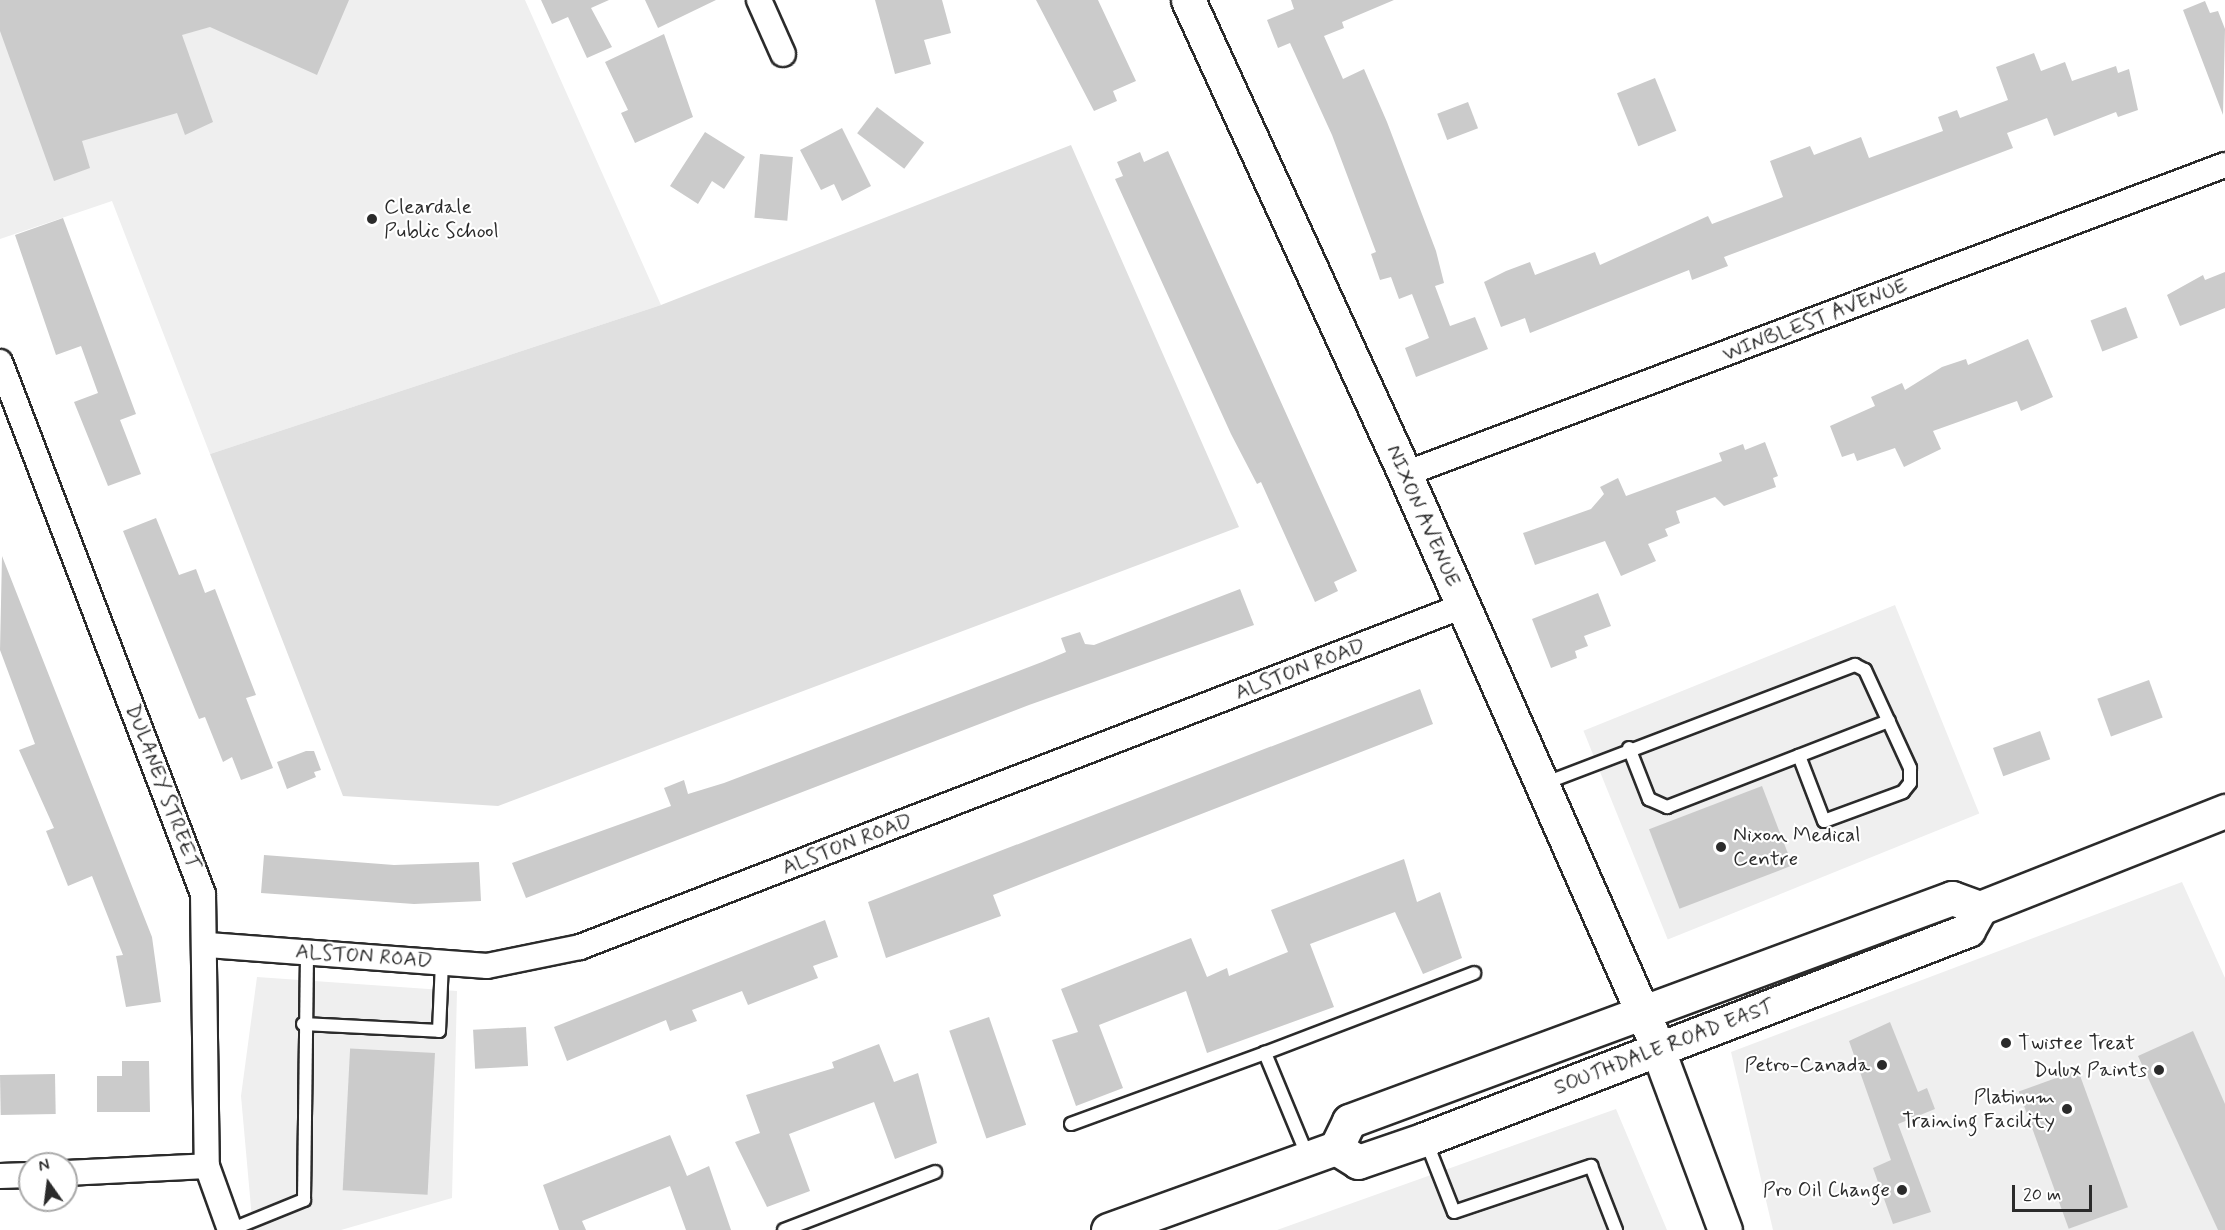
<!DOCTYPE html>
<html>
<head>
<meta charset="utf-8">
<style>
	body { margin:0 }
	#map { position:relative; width:2225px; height:1230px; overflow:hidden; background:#fff; font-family:Mynerve,sans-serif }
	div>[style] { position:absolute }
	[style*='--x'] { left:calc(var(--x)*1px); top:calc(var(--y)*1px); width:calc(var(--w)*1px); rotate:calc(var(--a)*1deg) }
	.built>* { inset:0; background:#efefef; transform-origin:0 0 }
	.green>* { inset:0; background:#e0e0e0 }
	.building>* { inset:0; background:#cbcbcb; transform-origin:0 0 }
	.roads { filter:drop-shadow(2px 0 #2b2b2b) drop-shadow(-2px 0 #2b2b2b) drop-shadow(0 2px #2b2b2b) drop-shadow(0 -2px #2b2b2b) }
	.lane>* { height:12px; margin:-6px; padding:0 6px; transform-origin:6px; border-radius:6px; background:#fff }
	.street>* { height:24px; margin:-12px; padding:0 12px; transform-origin:12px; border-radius:12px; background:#fff }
	.secondary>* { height:33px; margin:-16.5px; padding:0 16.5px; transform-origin:16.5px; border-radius:16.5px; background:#fff }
	.dots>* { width:16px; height:16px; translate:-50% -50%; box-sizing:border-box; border:3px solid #fff; border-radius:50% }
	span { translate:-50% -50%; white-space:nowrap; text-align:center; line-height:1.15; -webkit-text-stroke:4.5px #fff; paint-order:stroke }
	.poi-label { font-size:21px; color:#2b2b2b }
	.left { translate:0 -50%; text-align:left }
	.right { translate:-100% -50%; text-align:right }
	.street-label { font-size:21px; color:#2b2b2b }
	.north { position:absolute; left:18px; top:1152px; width:60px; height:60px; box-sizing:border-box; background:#fff; border:2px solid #aaa; border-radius:50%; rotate:346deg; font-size:16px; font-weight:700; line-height:24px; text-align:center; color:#2b2b2b }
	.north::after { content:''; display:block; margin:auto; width:21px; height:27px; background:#2b2b2b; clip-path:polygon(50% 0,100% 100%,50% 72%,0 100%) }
	.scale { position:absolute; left:2012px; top:1185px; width:80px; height:27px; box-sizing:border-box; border:3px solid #2b2b2b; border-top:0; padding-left:8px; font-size:18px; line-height:21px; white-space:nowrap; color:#2b2b2b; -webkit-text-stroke:4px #fff; paint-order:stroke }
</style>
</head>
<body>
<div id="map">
	<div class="built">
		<div style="clip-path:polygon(0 0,525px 0,661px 305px,210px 454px,112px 201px,0 239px)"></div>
		<div style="left:1895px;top:605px;width:225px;height:336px;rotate:68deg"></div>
		<div style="clip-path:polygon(2182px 882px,2225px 978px,2225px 1230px,1773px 1230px,1731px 1052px)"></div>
		<div style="clip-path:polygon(257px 977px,457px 991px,452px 1198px,341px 1230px,253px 1230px,241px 1096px)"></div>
		<div style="clip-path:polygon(1616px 1109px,1667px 1230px,1277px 1230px)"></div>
	</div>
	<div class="green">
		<div style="clip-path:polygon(1071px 145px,1239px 527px,498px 806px,343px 796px,210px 454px,661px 305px)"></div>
	</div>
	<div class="building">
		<div style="clip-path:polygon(0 0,349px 0,317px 75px,210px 27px,182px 35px,213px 122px,185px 135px,177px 113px,82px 141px,90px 168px,54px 181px,0 31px)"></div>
		<div style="clip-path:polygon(541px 0,609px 0,591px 8px,612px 47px,587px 58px,568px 17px,552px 24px)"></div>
		<div style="clip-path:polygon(645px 0,716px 0,658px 28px)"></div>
		<div style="clip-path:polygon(875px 0,942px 0,951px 33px,924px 40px,931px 64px,895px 74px)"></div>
		<div style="clip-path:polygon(1036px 0,1098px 0,1136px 81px,1113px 91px,1117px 101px,1094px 111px)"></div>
		<div style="clip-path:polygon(1291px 0,1394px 0,1342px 22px,1344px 28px,1324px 36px,1343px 79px,1364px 69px,1387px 122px,1436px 251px,1444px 283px,1435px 286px,1450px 326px,1475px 317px,1488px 349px,1416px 377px,1405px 348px,1429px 338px,1412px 294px,1399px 299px,1391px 277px,1380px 280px,1371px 254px,1376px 252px,1332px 135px,1290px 43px,1278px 48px,1267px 20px,1294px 9px)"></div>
		<div style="clip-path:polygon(2205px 1px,2210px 13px,2218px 11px,2225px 29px,2223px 115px,2183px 10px)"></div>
		<div style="clip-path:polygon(664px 34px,693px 117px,635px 143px,621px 113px,628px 110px,605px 62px)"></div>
		<div style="clip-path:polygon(2034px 53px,2041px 71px,2065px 62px,2072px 81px,2116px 66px,2118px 73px,2129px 69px,2138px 110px,2118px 117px,2116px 112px,2054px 136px,2047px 118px,2007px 133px,2013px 148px,1724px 257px,1728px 266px,1692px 280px,1689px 270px,1530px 333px,1525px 318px,1501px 327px,1484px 282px,1506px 271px,1530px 262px,1535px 275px,1595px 252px,1600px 265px,1708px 216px,1712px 224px,1783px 197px,1770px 161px,1810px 146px,1814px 155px,1861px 137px,1869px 158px,1943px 131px,1938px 117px,1957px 110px,1960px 118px,2008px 100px,1996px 67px)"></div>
		<div style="left:1655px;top:78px;width:57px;height:41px;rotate:68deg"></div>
		<div style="left:1468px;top:102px;width:28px;height:33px;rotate:69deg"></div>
		<div style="left:877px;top:107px;width:59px;height:33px;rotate:37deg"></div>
		<div style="clip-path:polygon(842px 128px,871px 186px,842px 201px,834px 184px,821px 190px,800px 150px)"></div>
		<div style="clip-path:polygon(705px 132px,745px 157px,724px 189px,712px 181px,698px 204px,670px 186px)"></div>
		<div style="clip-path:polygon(1168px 151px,1357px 571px,1334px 582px,1338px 591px,1315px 602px,1261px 482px,1257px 484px,1231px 434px,1115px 179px,1123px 176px,1117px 162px,1140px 152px,1144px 162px)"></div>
		<div style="left:760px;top:154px;width:33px;height:64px;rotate:5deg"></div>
		<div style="clip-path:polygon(63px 218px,136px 414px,120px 420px,141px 474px,108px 486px,74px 402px,98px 393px,81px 346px,56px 355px,15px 235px)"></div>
		<div style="clip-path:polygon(2225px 272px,2225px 308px,2180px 326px,2167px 295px,2203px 275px,2205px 280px)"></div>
		<div style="left:2126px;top:307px;width:33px;height:38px;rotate:69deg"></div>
		<div style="clip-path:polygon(2028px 339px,2053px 397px,2021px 411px,2017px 401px,1933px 431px,1941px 449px,1904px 467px,1895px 448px,1857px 461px,1854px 453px,1842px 457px,1830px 426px,1875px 406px,1871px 397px,1902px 383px,1905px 390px,1942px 367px,1966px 359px,1968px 365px)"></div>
		<div style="clip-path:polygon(1765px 442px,1778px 476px,1773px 478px,1776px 487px,1724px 506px,1715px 497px,1676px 511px,1680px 523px,1665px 529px,1668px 536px,1648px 544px,1656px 561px,1621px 576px,1605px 541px,1535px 565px,1523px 533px,1591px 509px,1604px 494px,1600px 487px,1618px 478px,1626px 496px,1722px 461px,1719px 453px,1743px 444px,1745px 450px)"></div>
		<div style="clip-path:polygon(156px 518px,179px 575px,196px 569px,205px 593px,215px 589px,256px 695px,246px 698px,273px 768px,241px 780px,232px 757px,223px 762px,205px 717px,199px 719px,196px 712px,123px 531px)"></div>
		<div style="clip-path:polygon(2px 556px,152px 937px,161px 1002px,126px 1007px,116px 956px,123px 955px,92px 876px,68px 886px,46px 831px,54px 828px,19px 750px,35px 744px,0 650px)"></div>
		<div style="clip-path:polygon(1240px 589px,1254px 625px,1029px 705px,526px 898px,512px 863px,671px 806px,664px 788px,684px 780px,688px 794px,724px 783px,1042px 662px,1066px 652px,1061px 638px,1080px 632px,1085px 644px,1094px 645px)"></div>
		<div style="clip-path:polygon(1598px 593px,1611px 626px,1584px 636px,1588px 646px,1575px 651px,1577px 658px,1551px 668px,1532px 619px)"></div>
		<div style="left:2149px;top:680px;width:40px;height:55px;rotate:70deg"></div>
		<div style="clip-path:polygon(1420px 689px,1433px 724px,993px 895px,1001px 916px,886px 958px,868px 902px)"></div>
		<div style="left:2040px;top:731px;width:30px;height:50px;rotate:70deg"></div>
		<div style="clip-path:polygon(306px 751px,314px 751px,321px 770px,314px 772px,316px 777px,287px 789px,277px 762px)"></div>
		<div style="left:1762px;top:786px;width:85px;height:121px;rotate:69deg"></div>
		<div style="clip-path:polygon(264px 855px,394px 865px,479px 862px,481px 901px,414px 904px,261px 893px)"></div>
		<div style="clip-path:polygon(1404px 859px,1417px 902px,1440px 892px,1462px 958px,1423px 974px,1395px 912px,1310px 944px,1334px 1007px,1207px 1053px,1186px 991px,1099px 1025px,1123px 1088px,1076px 1106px,1052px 1040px,1078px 1032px,1061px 989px,1191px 938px,1207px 977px,1227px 968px,1229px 976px,1288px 952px,1271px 910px)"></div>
		<div style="clip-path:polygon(825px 920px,838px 957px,813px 966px,818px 978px,748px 1005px,742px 991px,692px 1010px,697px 1021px,670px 1031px,666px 1020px,567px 1061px,554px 1027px)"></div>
		<div style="left:989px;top:1017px;width:114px;height:42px;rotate:71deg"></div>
		<div style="clip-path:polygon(1890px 1022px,1918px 1092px,1927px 1088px,1935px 1109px,1898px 1124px,1931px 1212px,1893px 1224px,1873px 1168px,1891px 1160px,1849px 1041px)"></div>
		<div style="left:526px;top:1027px;width:39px;height:53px;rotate:87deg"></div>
		<div style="clip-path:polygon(2193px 1031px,2225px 1104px,2225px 1230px,2218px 1230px,2138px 1056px)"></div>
		<div style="clip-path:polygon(879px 1044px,894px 1082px,918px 1073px,937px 1143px,895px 1159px,874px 1102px,789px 1134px,810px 1191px,767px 1207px,735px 1142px,760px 1133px,746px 1095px,834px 1068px,832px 1062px)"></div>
		<div style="left:435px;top:1053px;width:142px;height:85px;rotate:93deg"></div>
		<div style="clip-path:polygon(122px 1061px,149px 1061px,150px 1112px,97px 1112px,97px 1076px,122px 1076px)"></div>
		<div style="left:2078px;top:1070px;width:146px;height:63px;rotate:70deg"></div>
		<div style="left:55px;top:1074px;width:40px;height:55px;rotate:89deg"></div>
		<div style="clip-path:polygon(670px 1135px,687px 1176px,709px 1166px,731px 1230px,686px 1230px,670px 1186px,582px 1221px,586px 1230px,559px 1230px,543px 1185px)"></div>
	</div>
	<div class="roads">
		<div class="lane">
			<div style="--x:1629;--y:748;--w:55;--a:68.6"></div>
			<div style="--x:1649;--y:799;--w:20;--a:24"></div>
			<div style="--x:1667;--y:807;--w:238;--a:-21.2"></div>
			<div style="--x:1543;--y:784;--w:334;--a:-20.9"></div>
			<div style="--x:1855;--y:665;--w:11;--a:27"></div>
			<div style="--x:1865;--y:670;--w:108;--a:65.3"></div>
			<div style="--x:1910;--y:768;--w:15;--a:90"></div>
			<div style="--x:1910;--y:783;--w:11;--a:128"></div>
			<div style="--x:1903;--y:792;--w:84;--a:159.8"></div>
			<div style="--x:1824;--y:821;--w:70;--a:-111"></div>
			<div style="--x:303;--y:1024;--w:136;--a:2.9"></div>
			<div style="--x:439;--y:1031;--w:69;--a:-87.5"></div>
			<div style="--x:1071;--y:1124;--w:207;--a:-20.1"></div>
			<div style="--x:1426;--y:1141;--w:76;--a:68.5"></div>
			<div style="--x:1454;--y:1212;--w:145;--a:-18.6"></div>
			<div style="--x:1591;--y:1166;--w:69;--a:68.7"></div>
			<div style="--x:1308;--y:1157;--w:113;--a:-112.5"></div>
			<div style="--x:1265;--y:1053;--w:224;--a:-20.9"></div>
			<div style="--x:230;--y:1230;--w:80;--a:-22.1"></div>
			<div style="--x:304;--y:1200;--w:248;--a:-89.3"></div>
			<div style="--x:784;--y:1230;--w:162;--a:-21"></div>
		</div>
		<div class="street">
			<div style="--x:759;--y:0;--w:59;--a:66"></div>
			<div style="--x:0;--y:362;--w:569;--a:69.11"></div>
			<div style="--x:203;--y:894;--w:272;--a:89.2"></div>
			<div style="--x:207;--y:1166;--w:68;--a:70.2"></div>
			<div style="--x:1405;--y:474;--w:876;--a:-20.65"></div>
			<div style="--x:208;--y:945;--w:280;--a:4.3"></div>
			<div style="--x:487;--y:966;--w:95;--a:-11.5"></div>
			<div style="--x:580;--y:947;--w:947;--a:-21.12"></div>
			<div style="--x:66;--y:1173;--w:141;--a:-2.8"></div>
			<div style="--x:0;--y:1176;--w:30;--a:-2"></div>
		</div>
		<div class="secondary">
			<div style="--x:1188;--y:0;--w:521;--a:65.4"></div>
			<div style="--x:1405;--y:474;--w:612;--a:66.2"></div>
			<div style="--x:1652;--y:1034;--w:209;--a:69.6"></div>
			<div style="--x:1336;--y:1148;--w:26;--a:32"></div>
			<div style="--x:1358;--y:1162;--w:71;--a:-18.9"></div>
			<div style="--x:1425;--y:1139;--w:582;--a:-21.05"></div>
			<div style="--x:1968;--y:930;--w:25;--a:-61"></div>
			<div style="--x:1108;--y:1230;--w:242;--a:-19.8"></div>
			<div style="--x:1336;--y:1148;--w:30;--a:-64"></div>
			<div style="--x:1349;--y:1121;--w:643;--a:-20.3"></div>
			<div style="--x:1952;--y:898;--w:30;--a:20"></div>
			<div style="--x:1980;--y:908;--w:264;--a:-21.6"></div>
		</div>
	</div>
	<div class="dots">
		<div style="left:372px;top:219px;background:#2b2b2b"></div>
		<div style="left:1721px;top:847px;background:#2b2b2b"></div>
		<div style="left:2006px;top:1043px;background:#2b2b2b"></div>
		<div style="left:1882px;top:1065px;background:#2b2b2b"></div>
		<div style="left:2159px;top:1070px;background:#2b2b2b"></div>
		<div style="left:2067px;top:1109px;background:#2b2b2b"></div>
		<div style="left:1902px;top:1190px;background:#2b2b2b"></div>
	</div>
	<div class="poi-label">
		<span class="left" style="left:384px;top:219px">Cleardale<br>Public School</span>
		<span class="left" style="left:1733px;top:847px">Nixon Medical<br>Centre</span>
		<span class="left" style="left:2018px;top:1043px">Twistee Treat</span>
		<span class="right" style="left:1870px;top:1065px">Petro-Canada</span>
		<span class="right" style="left:2147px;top:1070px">Dulux Paints</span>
		<span class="right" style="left:2055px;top:1109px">Platinum<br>Training Facility</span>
		<span class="right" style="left:1890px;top:1190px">Pro Oil Change</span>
	</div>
	<div class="street-label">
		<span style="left:1815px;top:320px;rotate:-21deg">WINBLEST AVENUE</span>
		<span style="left:1423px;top:516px;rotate:66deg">NIXON AVENUE</span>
		<span style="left:1300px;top:669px;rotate:-21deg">ALSTON ROAD</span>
		<span style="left:163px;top:787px;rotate:69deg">DULANEY STREET</span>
		<span style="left:847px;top:844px;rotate:-21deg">ALSTON ROAD</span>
		<span style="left:364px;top:956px;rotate:4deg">ALSTON ROAD</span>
		<span style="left:1664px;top:1047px;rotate:-21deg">SOUTHDALE ROAD EAST</span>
	</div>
	<div class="north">N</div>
	<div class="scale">20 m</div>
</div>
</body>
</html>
